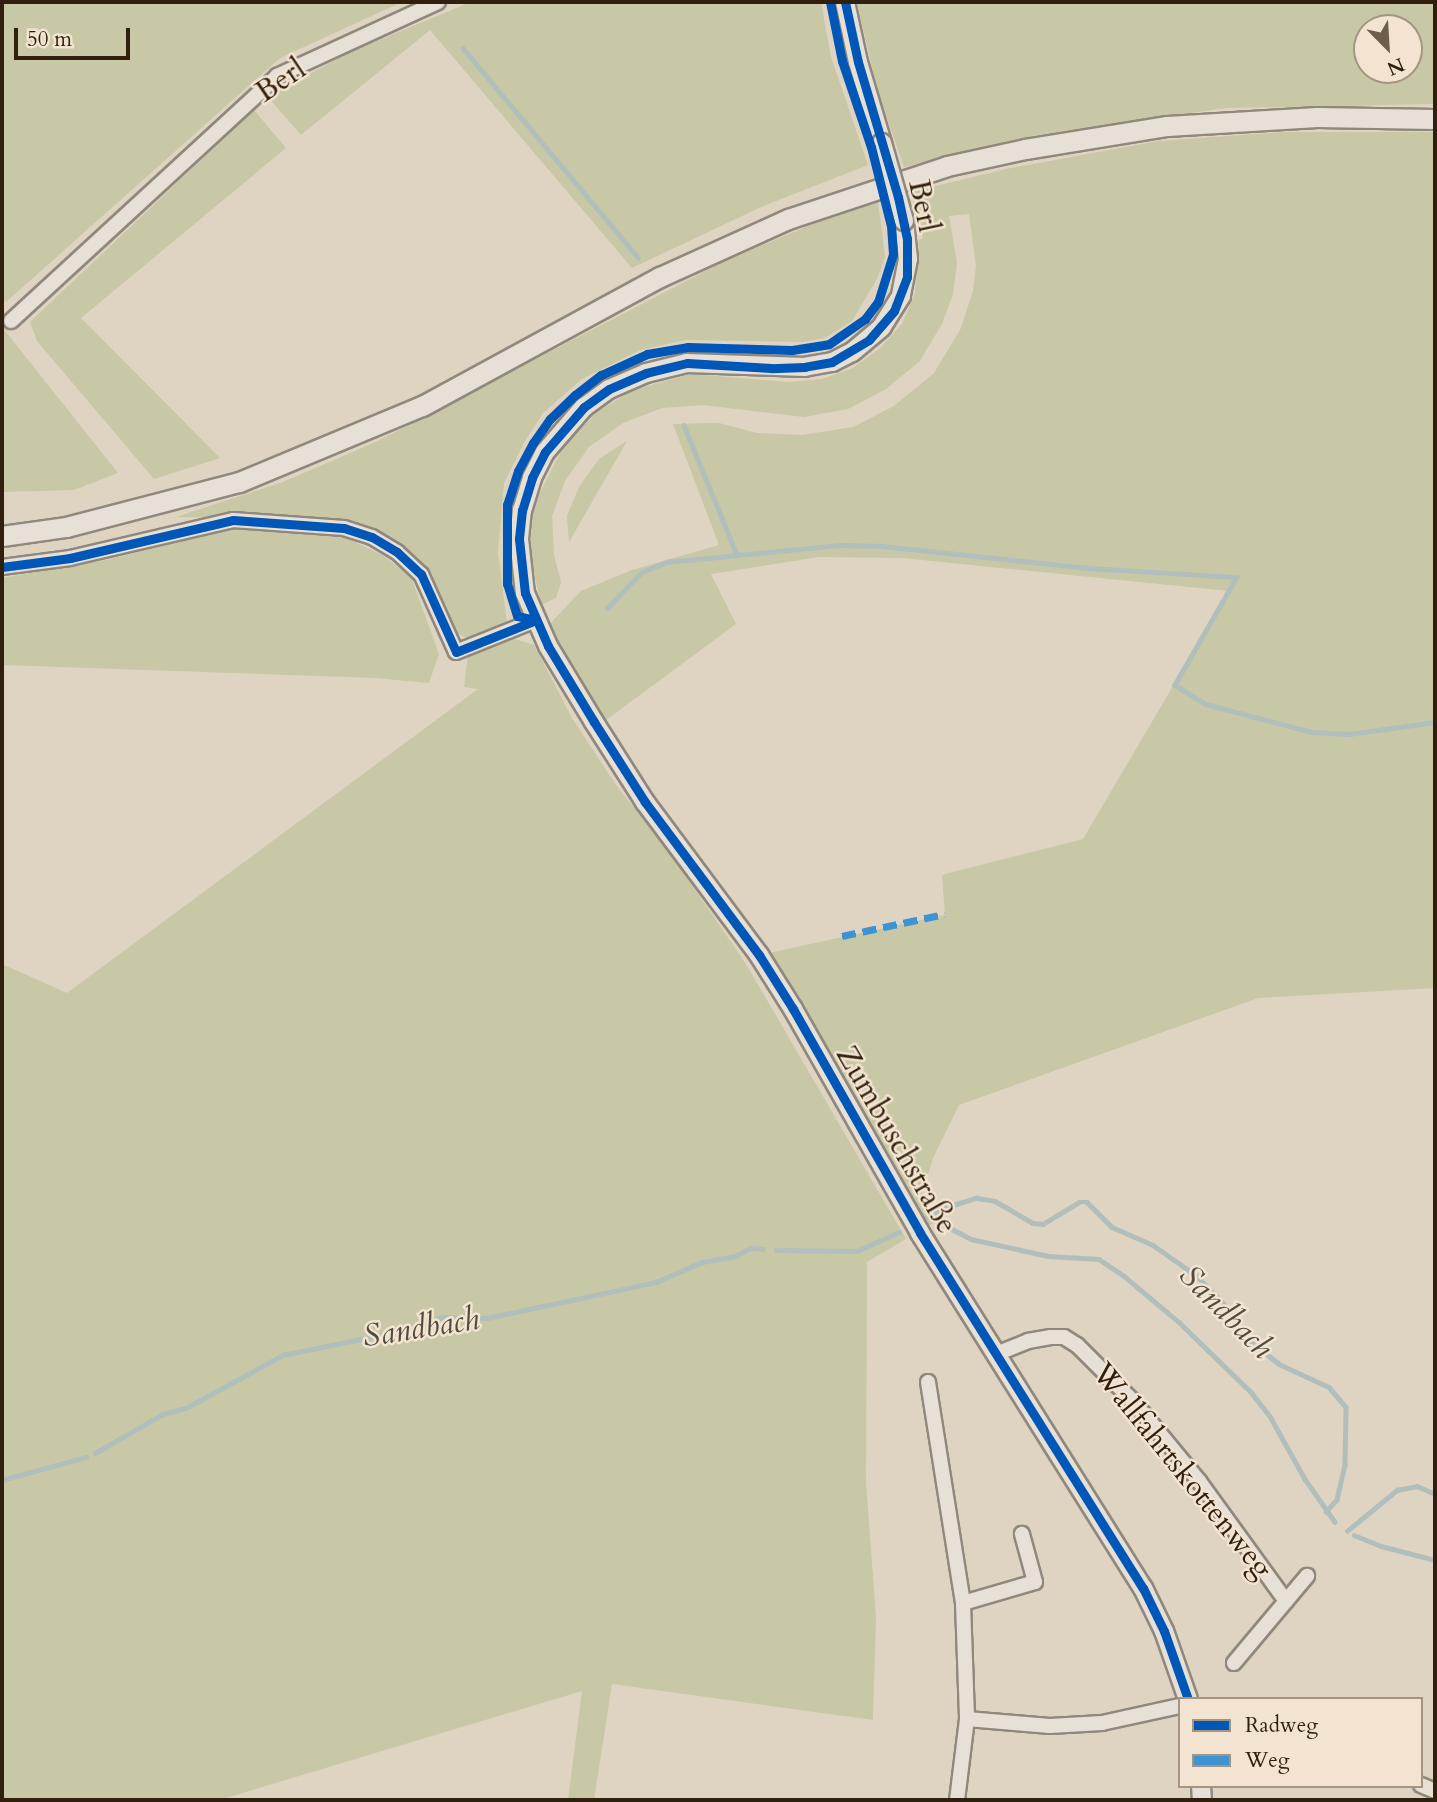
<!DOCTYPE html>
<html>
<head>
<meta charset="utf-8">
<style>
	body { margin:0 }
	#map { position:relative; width:1437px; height:1802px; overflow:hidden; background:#dfd3c2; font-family:Cardo,serif }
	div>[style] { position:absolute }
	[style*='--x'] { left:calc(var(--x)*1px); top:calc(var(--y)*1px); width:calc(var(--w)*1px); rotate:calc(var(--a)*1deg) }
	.green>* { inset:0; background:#c8c7a6 }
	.stream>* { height:4.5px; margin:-2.25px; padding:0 2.25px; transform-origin:2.25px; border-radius:2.25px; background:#b0bfbb }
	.roads { filter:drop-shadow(2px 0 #91887c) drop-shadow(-2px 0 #91887c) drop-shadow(0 2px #91887c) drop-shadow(0 -2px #91887c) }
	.minor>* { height:14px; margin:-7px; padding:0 7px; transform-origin:7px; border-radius:7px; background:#e6e0d7 }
	.tertiary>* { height:18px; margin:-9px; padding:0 9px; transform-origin:9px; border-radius:9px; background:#e6e0d7 }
	.secondary>* { height:19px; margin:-9.5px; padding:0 9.5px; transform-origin:9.5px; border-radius:9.5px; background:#e6e0d7 }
	.bridges { filter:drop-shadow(2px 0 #91887c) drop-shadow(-2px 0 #91887c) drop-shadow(0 2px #91887c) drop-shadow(0 -2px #91887c) }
	.tertiary-bridge>* { height:18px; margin:-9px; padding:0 9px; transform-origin:9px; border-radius:9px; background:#e6e0d7 }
	.quiet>* { height:7px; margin-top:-3.5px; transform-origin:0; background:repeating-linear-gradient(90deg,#3d94d2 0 14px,transparent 0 21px) }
	.cycleway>* { height:9px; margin:-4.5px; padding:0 4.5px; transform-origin:4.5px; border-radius:4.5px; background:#0057b8 }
	span { translate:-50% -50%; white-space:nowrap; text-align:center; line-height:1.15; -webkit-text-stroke:5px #f2e4d0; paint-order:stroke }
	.street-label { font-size:30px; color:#301f0c }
	.water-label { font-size:32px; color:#504c40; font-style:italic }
	.frame { position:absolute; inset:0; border:4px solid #301f0c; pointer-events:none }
	.legend { position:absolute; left:1178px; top:1697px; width:245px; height:91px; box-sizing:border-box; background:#f2e4d0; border:2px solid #a49582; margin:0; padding:9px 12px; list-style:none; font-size:21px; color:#301f0c }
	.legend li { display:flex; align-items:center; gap:14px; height:35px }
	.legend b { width:35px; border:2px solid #a49582 }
	.north { position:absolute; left:1353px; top:14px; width:70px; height:70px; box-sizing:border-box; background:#f2e4d0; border:2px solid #a49582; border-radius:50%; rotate:156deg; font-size:19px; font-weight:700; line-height:28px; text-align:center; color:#301f0c }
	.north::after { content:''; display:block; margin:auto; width:24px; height:32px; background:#6d5e4c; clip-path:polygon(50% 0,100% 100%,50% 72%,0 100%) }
	.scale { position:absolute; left:14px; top:28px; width:116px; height:32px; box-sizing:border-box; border:4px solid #301f0c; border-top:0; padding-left:9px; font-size:21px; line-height:24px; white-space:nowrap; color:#301f0c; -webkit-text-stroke:5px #f2e4d0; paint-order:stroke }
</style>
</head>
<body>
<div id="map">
	<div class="green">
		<div style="clip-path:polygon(2px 2px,402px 2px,280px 58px,6px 302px,2px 297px)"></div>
		<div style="clip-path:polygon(471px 2px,821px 2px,831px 57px,868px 165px,761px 207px,632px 268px,430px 30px,301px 135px,267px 96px,355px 50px)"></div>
		<div style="clip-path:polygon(evenodd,857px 2px,1435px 2px,1435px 104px,1226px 108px,1037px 135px,904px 167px,877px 90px,857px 2px,1367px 28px,1409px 28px,1409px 70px,1367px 70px,1367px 28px)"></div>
		<div style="clip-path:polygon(254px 110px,286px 148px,81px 318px,220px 458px,154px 479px,37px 341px,30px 322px)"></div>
		<div style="clip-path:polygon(1285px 132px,1435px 132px,1435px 988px,1258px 998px,959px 1105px,933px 1158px,921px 1198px,940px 1219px,927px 1227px,764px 954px,945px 915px,942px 875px,1083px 839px,1229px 591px,903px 558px,819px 557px,711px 574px,736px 624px,602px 723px,549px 625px,581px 591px,632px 570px,719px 545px,673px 424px,719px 423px,757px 433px,802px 435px,853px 427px,894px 406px,934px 373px,961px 328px,973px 291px,976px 266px,969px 214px,949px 216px,957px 263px,953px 294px,942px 324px,919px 362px,886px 389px,848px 409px,804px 417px,703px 405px,662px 408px,623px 423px,589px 447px,565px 481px,552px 516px,554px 555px,561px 582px,556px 598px,541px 605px,530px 552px,533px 507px,560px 453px,578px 432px,597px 412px,633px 390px,691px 374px,789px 382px,822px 379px,853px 368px,880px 348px,902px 324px,915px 293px,919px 240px,923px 238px,911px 192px,1006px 169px,1158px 141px)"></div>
		<div style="clip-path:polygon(878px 202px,885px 257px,877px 279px,852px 321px,825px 338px,803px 342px,686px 340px,640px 350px,582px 379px,543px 413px,525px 441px,504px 483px,498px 553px,507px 623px,468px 638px,455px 633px,428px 570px,406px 549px,375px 529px,334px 519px,176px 517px,283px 482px,378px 441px,725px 261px,832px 216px)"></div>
		<div style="clip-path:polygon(2px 327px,118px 473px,74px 490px,2px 492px)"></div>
		<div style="clip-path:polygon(627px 441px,569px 542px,567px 516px,579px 487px,599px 459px)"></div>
		<div style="clip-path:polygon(232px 529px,342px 536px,382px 555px,411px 577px,439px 654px,429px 683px,375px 678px,2px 665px,2px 578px,102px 561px)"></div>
		<div style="clip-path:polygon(515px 639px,534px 645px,572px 718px,616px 785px,670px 853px,746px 964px,906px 1239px,867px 1262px,866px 1483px,876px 1617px,873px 1720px,612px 1684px,594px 1800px,568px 1800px,582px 1691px,219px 1800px,2px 1800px,2px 964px,67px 993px,478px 689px,464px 687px,468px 654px)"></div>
	</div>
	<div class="stream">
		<div style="--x:463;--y:48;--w:273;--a:50.1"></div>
		<div style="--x:684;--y:425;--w:140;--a:67.8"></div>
		<div style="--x:607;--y:608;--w:50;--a:-45.8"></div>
		<div style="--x:642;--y:572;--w:27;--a:-22"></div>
		<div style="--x:667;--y:562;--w:175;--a:-5.6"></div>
		<div style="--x:841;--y:545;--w:41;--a:1.4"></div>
		<div style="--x:882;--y:546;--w:207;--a:6.1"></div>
		<div style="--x:1088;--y:568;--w:149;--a:3.5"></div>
		<div style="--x:1237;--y:577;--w:125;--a:119.9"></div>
		<div style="--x:1175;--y:685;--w:36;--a:32"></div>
		<div style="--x:1206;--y:704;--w:109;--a:14.9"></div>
		<div style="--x:1311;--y:732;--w:38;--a:3"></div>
		<div style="--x:1349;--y:734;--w:87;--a:-7.9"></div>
		<div style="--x:929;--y:1217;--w:14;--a:-36"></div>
		<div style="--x:940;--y:1209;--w:39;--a:-17"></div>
		<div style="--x:977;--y:1198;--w:18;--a:9"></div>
		<div style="--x:995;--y:1201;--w:44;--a:30.1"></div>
		<div style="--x:1033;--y:1223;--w:10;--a:6"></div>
		<div style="--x:1043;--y:1224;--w:42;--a:-31.4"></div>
		<div style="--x:1079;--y:1202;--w:8;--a:0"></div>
		<div style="--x:1087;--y:1202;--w:35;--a:45"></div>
		<div style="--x:1112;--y:1227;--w:45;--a:23.7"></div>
		<div style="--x:1153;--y:1245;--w:54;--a:35.2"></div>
		<div style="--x:1197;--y:1276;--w:39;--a:46"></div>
		<div style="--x:1224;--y:1304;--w:45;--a:54.9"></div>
		<div style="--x:1250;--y:1341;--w:37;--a:38"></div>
		<div style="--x:1279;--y:1364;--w:55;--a:24.7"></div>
		<div style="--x:1329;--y:1387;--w:26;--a:50"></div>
		<div style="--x:1346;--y:1407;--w:58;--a:91"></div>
		<div style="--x:1345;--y:1465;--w:36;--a:103"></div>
		<div style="--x:1337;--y:1500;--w:16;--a:133"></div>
		<div style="--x:922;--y:1219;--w:7;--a:-16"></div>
		<div style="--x:929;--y:1217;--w:47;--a:27.6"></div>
		<div style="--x:971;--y:1239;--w:79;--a:12.4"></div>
		<div style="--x:1048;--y:1256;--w:51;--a:3.4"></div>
		<div style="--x:1099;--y:1259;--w:30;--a:34"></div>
		<div style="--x:1124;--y:1276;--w:73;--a:40"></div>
		<div style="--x:1180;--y:1323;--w:99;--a:44.2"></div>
		<div style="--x:1251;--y:1392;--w:33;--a:52"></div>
		<div style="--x:1271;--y:1418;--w:70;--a:60.9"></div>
		<div style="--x:1305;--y:1479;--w:52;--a:55.1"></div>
		<div style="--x:776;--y:1250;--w:81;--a:0.7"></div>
		<div style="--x:857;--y:1251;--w:46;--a:-24.3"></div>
		<div style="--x:95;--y:1453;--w:78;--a:-29.8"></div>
		<div style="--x:163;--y:1414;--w:24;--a:-15"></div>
		<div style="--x:186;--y:1408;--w:111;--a:-28.7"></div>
		<div style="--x:283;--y:1355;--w:119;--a:-11.6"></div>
		<div style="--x:400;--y:1331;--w:45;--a:-18"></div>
		<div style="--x:443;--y:1317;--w:44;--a:1.3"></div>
		<div style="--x:487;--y:1318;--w:173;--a:-12"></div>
		<div style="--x:656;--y:1282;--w:50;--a:-23.5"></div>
		<div style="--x:702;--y:1262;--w:34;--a:-10"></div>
		<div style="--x:735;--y:1256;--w:18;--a:-27"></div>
		<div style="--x:751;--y:1248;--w:12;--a:5"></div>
		<div style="--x:2;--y:1480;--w:87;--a:-15.3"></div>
		<div style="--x:1347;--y:1531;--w:65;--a:-39.4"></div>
		<div style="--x:1397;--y:1490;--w:20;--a:-11"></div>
		<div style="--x:1417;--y:1486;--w:20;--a:24"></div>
		<div style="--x:1354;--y:1535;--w:29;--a:22"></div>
		<div style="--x:1381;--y:1546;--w:56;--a:14.5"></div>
	</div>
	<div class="roads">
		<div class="minor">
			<div style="--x:11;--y:321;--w:362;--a:-42.6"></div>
			<div style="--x:277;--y:76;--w:177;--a:-24.7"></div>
			<div style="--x:2;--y:567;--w:69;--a:-7.5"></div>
			<div style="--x:70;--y:558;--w:167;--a:-13.1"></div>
			<div style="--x:233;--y:520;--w:111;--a:4.1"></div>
			<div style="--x:344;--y:528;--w:29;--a:18"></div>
			<div style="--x:372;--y:537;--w:29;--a:31"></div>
			<div style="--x:397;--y:552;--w:33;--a:43"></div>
			<div style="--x:421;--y:574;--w:85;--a:65.8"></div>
			<div style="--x:456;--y:652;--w:86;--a:-21.8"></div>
			<div style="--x:996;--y:1354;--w:35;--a:-22"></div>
			<div style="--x:1028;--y:1341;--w:23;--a:-10"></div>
			<div style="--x:1051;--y:1337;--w:13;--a:0"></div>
			<div style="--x:1064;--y:1337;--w:15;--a:32"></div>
			<div style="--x:1077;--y:1345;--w:79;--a:45"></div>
			<div style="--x:1133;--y:1401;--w:104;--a:50.5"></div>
			<div style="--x:1199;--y:1481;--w:148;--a:54.1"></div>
			<div style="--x:1286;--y:1601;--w:81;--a:130"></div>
			<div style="--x:928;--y:1382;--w:224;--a:81"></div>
			<div style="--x:963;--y:1603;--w:116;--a:88"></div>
			<div style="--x:967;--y:1719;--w:82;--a:97"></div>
			<div style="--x:1286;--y:1601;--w:33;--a:-50"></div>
			<div style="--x:963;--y:1603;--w:75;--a:-16.3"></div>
			<div style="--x:1035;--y:1582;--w:50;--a:-105.2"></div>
			<div style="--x:967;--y:1719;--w:83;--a:4.8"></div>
			<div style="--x:1050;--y:1726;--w:52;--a:-3.3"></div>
			<div style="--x:1102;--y:1723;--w:80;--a:-12.3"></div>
			<div style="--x:1421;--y:1785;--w:15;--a:23"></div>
		</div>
		<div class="tertiary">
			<div style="--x:845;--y:2;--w:61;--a:77.8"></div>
			<div style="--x:858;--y:62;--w:84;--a:73.5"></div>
			<div style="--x:904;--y:221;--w:38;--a:84"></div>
			<div style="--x:908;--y:259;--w:38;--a:101"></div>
			<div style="--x:901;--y:296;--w:36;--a:122"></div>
			<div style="--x:882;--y:327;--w:39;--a:140"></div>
			<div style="--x:852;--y:352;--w:22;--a:153"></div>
			<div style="--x:832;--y:362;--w:27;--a:170"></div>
			<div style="--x:805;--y:367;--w:118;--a:-178.1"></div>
			<div style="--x:687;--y:363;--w:42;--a:166.3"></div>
			<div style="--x:646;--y:373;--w:40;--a:156.6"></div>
			<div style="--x:609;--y:389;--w:31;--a:144"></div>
			<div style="--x:584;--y:407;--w:60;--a:130.9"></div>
			<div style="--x:545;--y:452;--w:29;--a:117"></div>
			<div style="--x:532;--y:478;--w:34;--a:107"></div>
			<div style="--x:522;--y:510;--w:29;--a:96"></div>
			<div style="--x:519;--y:539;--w:54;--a:83.7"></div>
			<div style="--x:525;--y:593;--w:58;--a:66.5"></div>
			<div style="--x:548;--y:646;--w:89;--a:58.8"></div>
			<div style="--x:594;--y:722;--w:95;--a:57.5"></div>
			<div style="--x:645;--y:802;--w:191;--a:53.3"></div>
			<div style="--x:759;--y:955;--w:64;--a:57.8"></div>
			<div style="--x:793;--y:1009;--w:257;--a:60.4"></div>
			<div style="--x:920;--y:1233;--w:419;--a:57.9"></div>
			<div style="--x:1143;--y:1588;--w:48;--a:64"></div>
			<div style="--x:1164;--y:1631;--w:72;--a:70.6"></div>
			<div style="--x:1201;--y:1786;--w:14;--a:86"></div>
		</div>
		<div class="secondary">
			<div style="--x:2;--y:536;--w:65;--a:-8"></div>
			<div style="--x:66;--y:527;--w:179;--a:-14.6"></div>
			<div style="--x:239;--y:482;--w:198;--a:-22.6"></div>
			<div style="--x:422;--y:406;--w:271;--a:-28.5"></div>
			<div style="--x:660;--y:277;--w:141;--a:-24.4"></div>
			<div style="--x:788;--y:219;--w:168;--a:-18.4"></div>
			<div style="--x:947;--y:166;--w:80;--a:-12.3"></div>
			<div style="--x:1025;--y:149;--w:144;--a:-9.2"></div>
			<div style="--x:1167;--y:126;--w:150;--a:-3.4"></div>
			<div style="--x:1317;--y:117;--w:118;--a:1"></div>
		</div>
	</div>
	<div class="bridges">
		<div class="tertiary-bridge">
			<div style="--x:882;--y:143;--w:81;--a:74.2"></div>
		</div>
	</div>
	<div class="quiet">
		<div style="--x:842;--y:936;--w:105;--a:-12.1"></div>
	</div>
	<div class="cycleway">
		<div style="--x:845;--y:2;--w:61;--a:77.8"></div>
		<div style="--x:858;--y:62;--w:141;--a:73.5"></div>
		<div style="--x:898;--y:197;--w:43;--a:77.9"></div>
		<div style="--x:907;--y:239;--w:38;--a:90"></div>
		<div style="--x:907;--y:277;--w:36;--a:111"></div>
		<div style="--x:894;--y:311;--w:38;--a:131"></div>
		<div style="--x:869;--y:340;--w:43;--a:149.3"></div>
		<div style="--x:832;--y:362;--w:27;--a:170"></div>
		<div style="--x:805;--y:367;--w:34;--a:178"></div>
		<div style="--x:771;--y:368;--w:84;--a:-176.6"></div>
		<div style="--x:687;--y:363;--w:42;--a:166.3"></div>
		<div style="--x:646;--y:373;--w:40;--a:156.6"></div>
		<div style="--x:609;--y:389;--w:31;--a:144"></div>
		<div style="--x:584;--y:407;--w:60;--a:130.9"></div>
		<div style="--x:545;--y:452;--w:29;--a:117"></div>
		<div style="--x:532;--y:478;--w:34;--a:107"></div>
		<div style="--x:522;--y:510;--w:29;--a:96"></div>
		<div style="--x:519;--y:539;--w:54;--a:83.7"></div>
		<div style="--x:525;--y:593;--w:58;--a:66.5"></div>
		<div style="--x:548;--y:646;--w:89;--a:58.8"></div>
		<div style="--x:594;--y:722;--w:95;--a:57.5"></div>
		<div style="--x:645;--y:802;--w:191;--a:53.3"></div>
		<div style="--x:759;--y:955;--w:64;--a:57.8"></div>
		<div style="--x:793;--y:1009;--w:257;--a:60.4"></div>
		<div style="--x:920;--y:1233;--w:419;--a:57.9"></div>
		<div style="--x:1143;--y:1588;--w:48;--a:64"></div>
		<div style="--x:1164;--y:1631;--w:72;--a:70.6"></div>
		<div style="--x:2;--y:567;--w:69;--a:-7.5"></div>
		<div style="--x:70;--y:558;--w:167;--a:-13.1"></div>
		<div style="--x:233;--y:520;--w:111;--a:4.1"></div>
		<div style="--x:344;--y:528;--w:29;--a:18"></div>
		<div style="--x:372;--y:537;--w:29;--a:31"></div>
		<div style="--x:397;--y:552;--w:33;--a:43"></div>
		<div style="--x:421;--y:574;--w:85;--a:65.8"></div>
		<div style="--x:456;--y:652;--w:86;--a:-21.8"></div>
		<div style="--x:536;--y:620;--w:19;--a:-168"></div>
		<div style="--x:517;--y:616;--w:34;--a:-107"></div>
		<div style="--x:507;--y:584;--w:79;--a:-90"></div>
		<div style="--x:507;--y:505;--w:36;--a:-72"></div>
		<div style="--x:518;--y:471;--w:32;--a:-62"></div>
		<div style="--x:533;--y:443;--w:29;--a:-55"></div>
		<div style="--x:550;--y:419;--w:35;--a:-44"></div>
		<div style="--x:575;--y:395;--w:33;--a:-38"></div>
		<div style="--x:601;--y:375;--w:51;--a:-24.5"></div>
		<div style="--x:647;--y:354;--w:42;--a:-9.7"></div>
		<div style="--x:688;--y:347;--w:104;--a:1.7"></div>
		<div style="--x:792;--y:350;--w:37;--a:-9"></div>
		<div style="--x:829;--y:344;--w:44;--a:-34.8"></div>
		<div style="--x:865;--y:319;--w:21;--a:-53"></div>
		<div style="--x:878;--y:302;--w:50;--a:-72.6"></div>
		<div style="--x:893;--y:254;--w:28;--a:-94"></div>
		<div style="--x:891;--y:226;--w:81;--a:-104.2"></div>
		<div style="--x:871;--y:147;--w:91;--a:-108.6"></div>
		<div style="--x:842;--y:61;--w:60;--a:-101.5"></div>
	</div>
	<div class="street-label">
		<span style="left:281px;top:81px;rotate:-34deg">Berl</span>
		<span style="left:923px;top:206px;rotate:78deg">Berl</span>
		<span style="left:896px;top:1140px;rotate:60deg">Zumbuschstraße</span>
		<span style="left:1182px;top:1471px;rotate:51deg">Wallfahrtskottenweg</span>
	</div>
	<div class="water-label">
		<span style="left:1226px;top:1312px;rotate:45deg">Sandbach</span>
		<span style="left:421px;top:1328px;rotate:-9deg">Sandbach</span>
	</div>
	<div class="frame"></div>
	<ul class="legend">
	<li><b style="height:9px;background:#0057b8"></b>Radweg</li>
	<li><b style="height:9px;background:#3d94d2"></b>Weg</li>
	</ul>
	<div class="north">N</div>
	<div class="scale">50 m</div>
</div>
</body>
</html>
